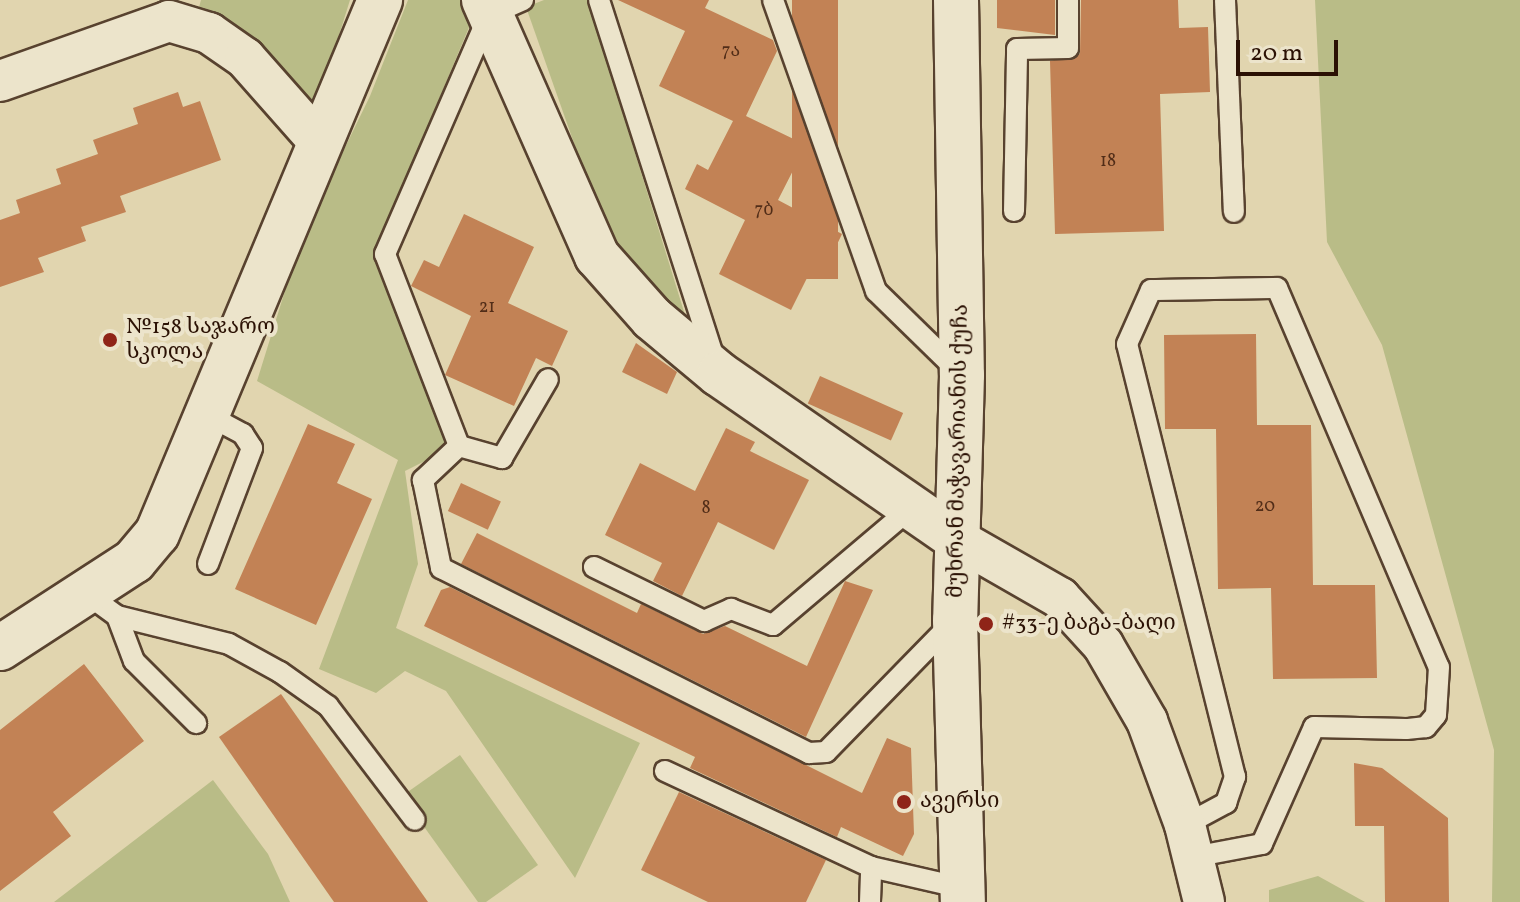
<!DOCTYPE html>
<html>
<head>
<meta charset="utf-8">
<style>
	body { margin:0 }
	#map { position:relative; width:1520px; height:902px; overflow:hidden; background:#e1d5af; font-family:Vollkorn,"Noto Serif Georgian",serif }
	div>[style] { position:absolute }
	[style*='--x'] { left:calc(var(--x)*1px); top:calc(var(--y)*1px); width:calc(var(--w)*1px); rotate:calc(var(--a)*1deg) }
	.green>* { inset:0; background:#b9bc87 }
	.building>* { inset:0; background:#c28255; transform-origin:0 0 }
	.roads { filter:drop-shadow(2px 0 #58422f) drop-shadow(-2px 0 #58422f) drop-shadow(0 2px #58422f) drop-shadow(0 -2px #58422f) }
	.lane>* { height:20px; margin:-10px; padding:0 10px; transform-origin:10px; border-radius:10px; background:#ece4cb }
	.street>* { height:40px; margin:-20px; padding:0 20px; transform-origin:20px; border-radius:20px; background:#ece4cb }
	.secondary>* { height:44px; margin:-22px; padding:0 22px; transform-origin:22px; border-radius:22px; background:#ece4cb }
	.dots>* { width:22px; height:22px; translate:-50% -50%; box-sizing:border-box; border:4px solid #ece4cb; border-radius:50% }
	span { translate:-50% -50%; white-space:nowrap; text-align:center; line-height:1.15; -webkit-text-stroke:8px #ece4cb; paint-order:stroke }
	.number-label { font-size:18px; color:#512d18 }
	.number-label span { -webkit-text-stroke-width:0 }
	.poi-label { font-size:22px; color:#2b1104 }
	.left { translate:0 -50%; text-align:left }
	.street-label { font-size:22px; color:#2b1104 }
	.scale { position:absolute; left:1236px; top:40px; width:102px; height:36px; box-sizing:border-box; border:4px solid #2b1104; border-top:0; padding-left:10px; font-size:24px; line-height:28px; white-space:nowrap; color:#2b1104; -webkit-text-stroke:6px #ece4cb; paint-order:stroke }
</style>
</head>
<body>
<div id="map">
	<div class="green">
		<div style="clip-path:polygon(201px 0,350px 0,316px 109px,197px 15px)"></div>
		<div style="clip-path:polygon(408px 0,463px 0,470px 25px,373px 257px,449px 449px,405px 471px,418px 564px,396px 628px,640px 743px,575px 878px,446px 691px,405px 671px,376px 693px,319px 669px,398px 460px,257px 381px,302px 236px,370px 96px)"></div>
		<div style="clip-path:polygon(544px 0,588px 0,685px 315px,612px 251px,526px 7px)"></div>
		<div style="clip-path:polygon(1315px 0,1520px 0,1520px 902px,1492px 902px,1494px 750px,1382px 345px,1327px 242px)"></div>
		<div style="clip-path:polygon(460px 755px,538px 865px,486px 902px,478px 902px,402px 796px)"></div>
		<div style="clip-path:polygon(213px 780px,268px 854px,290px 902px,54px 902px)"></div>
		<div style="clip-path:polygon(1318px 876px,1365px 902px,1269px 902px,1269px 890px)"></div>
	</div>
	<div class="building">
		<div style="clip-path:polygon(618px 0,709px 0,705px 8px,773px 40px,777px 51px,746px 116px,806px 145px,778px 200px,842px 234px,830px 259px,819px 254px,791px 310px,719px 274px,745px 220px,685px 189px,697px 164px,708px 170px,733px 121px,659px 86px,685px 31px)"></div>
		<div style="left:792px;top:0;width:46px;height:279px"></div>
		<div style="clip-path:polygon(997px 0,1055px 0,1055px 35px,997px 28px)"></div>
		<div style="clip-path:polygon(1081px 0,1178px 0,1179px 28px,1208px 27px,1210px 92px,1160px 94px,1164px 231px,1055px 234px,1050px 61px,1080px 54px)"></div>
		<div style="clip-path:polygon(178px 92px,183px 107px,200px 101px,221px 160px,120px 196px,126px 212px,81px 227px,86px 241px,38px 258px,44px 272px,0 287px,0 220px,20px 213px,16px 200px,61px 184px,56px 169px,98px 154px,93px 140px,138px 124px,133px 108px)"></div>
		<div style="clip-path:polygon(464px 214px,534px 247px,508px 303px,568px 331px,552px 366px,536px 358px,514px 406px,445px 375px,471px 316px,411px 286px,424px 260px,439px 267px)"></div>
		<div style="clip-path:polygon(1256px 334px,1257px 425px,1311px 425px,1313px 585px,1375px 585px,1377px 678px,1273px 679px,1271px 588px,1218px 589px,1216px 429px,1165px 429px,1164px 335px)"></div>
		<div style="clip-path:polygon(636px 343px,677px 372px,667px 394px,622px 372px)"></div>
		<div style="left:820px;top:376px;width:91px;height:30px;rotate:24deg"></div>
		<div style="clip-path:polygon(308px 424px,355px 444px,337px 483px,372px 499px,316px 625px,235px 589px)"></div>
		<div style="clip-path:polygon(726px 428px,755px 442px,750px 451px,809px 480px,774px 550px,718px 522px,682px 596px,653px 581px,662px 563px,605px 535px,640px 463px,695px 491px)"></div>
		<div style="left:461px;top:483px;width:44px;height:31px;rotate:25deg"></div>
		<div style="clip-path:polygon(477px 533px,637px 613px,641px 604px,703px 634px,725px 626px,807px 666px,845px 581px,873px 590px,806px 737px,461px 564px)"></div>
		<div style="clip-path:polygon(450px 587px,862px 793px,887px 738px,911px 748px,914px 834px,903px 856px,841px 827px,837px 837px,690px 768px,695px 757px,424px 626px,441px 590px)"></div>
		<div style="clip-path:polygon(84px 664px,144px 741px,53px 812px,71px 836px,0 891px,0 730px)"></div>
		<div style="clip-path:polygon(281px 694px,428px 902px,334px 902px,219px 737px)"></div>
		<div style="clip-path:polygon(1354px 763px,1382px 768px,1448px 818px,1449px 902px,1385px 902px,1384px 826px,1355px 826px)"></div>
		<div style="clip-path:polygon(679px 792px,826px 860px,806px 902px,708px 902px,641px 870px)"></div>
	</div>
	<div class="roads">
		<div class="lane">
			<div style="--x:523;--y:0;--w:37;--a:156"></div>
			<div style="--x:489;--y:15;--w:261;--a:113.5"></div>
			<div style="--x:385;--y:254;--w:206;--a:68.9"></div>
			<div style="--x:459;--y:446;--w:45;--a:15.6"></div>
			<div style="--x:502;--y:458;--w:91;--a:-59.8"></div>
			<div style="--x:599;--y:0;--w:376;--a:72.2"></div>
			<div style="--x:773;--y:0;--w:309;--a:70.5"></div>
			<div style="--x:876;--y:291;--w:116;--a:44.3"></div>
			<div style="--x:1225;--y:0;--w:212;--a:87.6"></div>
			<div style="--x:1014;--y:211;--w:162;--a:-88.9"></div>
			<div style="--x:1017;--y:49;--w:51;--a:-1.1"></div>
			<div style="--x:1068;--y:48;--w:48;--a:-90"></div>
			<div style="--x:459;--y:446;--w:50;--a:136.6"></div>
			<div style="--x:423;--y:480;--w:90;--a:78.4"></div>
			<div style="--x:441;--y:568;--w:412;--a:26.7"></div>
			<div style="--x:809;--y:753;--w:17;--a:-3"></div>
			<div style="--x:826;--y:752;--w:180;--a:-45.7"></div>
			<div style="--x:208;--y:564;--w:124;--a:-69.2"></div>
			<div style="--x:252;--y:448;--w:17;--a:-123"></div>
			<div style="--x:243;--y:434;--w:38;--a:-152"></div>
			<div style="--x:594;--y:567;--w:123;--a:26.1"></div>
			<div style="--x:704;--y:621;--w:30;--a:-24"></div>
			<div style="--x:731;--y:609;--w:45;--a:20.9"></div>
			<div style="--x:773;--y:625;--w:182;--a:-40.3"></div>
			<div style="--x:84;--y:592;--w:41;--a:36"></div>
			<div style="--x:117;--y:616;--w:115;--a:14"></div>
			<div style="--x:229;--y:644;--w:58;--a:28.8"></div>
			<div style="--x:280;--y:672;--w:59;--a:35.3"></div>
			<div style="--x:328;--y:706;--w:143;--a:52.7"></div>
			<div style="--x:117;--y:616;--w:48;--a:69.3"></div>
			<div style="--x:134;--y:661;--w:88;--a:45"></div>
			<div style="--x:665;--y:771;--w:227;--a:25"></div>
			<div style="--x:1185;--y:825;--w:47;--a:-28.2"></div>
			<div style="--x:1226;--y:803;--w:28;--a:-71"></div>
			<div style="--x:1235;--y:777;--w:446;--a:-104"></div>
			<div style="--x:1127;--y:344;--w:59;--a:-66"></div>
			<div style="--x:1151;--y:290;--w:126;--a:-0.9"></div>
			<div style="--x:1277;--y:288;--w:412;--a:66.9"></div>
			<div style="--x:1439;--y:667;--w:48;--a:93.6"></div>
			<div style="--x:1436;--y:715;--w:16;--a:130"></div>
			<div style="--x:1426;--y:727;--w:20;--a:174"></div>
			<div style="--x:1406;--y:729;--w:92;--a:-178.8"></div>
			<div style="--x:1314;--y:727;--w:128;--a:114"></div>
			<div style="--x:1262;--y:844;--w:70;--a:169.3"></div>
			<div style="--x:870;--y:902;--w:35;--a:-88"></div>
			<div style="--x:871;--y:867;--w:94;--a:12.9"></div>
		</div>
		<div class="street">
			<div style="--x:0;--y:81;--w:179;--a:-19.5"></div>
			<div style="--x:169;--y:21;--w:42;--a:16.7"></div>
			<div style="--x:209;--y:33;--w:44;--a:34.8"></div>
			<div style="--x:245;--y:58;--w:115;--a:48.5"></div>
			<div style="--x:957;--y:539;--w:119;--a:29.8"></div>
			<div style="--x:1060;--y:598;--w:64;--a:47.5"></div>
			<div style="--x:1103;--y:645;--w:88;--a:59.9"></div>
			<div style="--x:1147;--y:721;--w:111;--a:69.9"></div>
			<div style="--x:1185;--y:825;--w:79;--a:76.1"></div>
		</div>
		<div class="secondary">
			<div style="--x:484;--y:0;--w:280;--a:66.2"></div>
			<div style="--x:597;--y:256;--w:83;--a:48.4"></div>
			<div style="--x:652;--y:318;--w:87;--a:39.9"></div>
			<div style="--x:719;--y:374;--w:290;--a:34.7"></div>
			<div style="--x:956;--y:0;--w:375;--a:89.1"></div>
			<div style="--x:962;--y:375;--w:245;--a:91.6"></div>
			<div style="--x:955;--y:620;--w:282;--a:88.4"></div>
			<div style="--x:0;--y:648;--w:160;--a:-33"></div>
			<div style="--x:134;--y:561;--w:35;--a:-50"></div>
			<div style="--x:157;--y:534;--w:579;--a:-67.33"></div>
		</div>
	</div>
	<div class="dots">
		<div style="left:110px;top:340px;background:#8f2418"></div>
		<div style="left:986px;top:624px;background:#8f2418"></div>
		<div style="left:904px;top:802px;background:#8f2418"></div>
	</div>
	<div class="number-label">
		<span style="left:731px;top:52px">7ა</span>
		<span style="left:1108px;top:162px">18</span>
		<span style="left:764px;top:211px">7ბ</span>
		<span style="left:487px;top:308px">21</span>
		<span style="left:1265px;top:507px">20</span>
		<span style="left:706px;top:509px">8</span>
	</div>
	<div class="poi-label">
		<span class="left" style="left:126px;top:340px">№158 საჯარო<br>სკოლა</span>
		<span class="left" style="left:1002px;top:624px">#33-ე ბაგა-ბაღი</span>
		<span class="left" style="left:920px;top:802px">ავერსი</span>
	</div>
	<div class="street-label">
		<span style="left:959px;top:451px;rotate:-89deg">მუხრან მაჭავარიანის ქუჩა</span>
	</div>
	<div class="scale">20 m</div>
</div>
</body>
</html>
